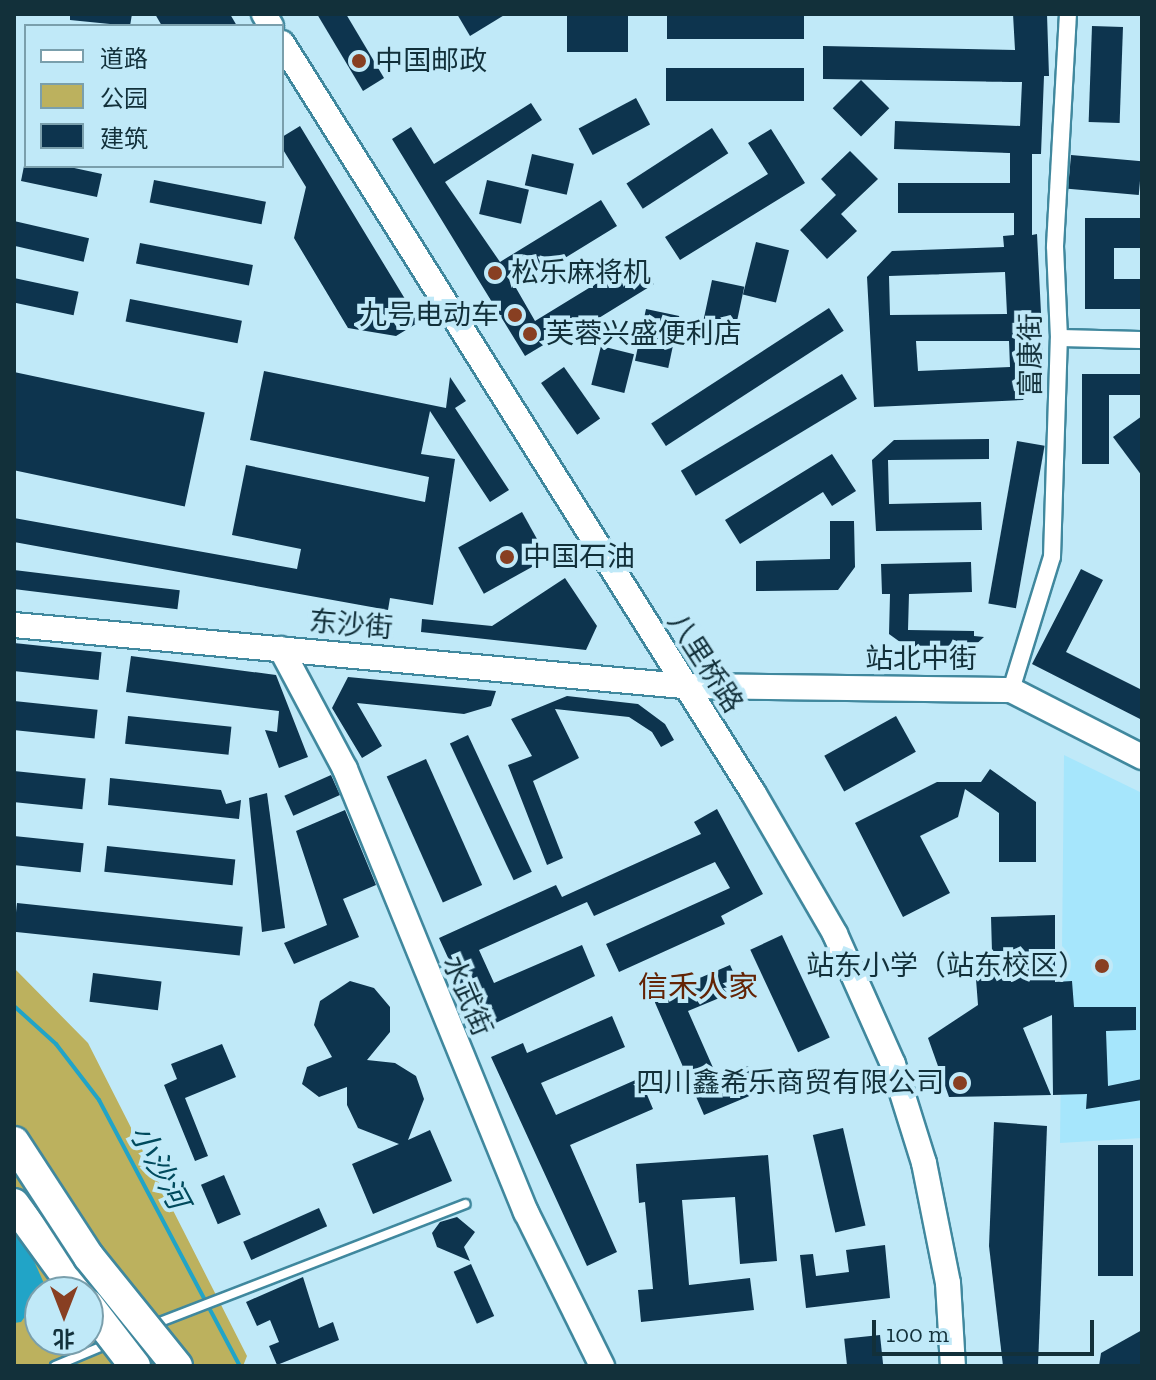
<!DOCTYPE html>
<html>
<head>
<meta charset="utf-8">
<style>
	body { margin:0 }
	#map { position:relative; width:1156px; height:1380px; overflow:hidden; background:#c0e9f8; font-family:"Zilla Slab","Noto Sans SC",serif }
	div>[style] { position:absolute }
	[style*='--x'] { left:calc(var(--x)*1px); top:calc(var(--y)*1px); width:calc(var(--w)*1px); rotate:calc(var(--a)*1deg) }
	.built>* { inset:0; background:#a6e6fc }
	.green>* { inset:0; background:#bcb15e }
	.water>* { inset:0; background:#21a4c7 }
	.stream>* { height:4px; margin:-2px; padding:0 2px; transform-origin:2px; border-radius:2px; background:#21a4c7 }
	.building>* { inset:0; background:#0d344e; transform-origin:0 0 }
	.roads { filter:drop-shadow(2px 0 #40889e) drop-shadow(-2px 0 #40889e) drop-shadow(0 2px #40889e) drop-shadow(0 -2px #40889e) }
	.lane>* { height:8px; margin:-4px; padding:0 4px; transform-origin:4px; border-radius:4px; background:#fff }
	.street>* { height:16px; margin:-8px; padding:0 8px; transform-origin:8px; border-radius:8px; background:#fff }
	.secondary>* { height:24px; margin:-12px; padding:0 12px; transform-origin:12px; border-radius:12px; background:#fff }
	.highway>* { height:30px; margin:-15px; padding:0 15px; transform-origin:15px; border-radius:15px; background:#fff }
	.bridges { filter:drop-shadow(2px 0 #40889e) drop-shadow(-2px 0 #40889e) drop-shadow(0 2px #40889e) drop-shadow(0 -2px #40889e) }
	.highway-bridge>* { height:30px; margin:-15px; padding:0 15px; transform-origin:15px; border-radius:15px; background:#fff }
	.dots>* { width:22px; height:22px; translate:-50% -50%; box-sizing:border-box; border:4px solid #c0e9f8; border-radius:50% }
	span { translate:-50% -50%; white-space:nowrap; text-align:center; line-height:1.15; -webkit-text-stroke:8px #c0e9f8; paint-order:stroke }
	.poi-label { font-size:28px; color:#12303a }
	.left { translate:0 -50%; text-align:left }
	.right { translate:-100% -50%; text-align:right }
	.street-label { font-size:28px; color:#12303a }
	.neighbourhood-label { font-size:30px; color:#632305 }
	.water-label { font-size:30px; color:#004a5d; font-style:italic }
	.frame { position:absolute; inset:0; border:16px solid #12303a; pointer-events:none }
	.legend { position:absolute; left:24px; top:24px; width:260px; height:144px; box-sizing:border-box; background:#c0e9f8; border:2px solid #7a9fac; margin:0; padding:10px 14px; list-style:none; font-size:24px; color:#12303a }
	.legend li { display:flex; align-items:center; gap:16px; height:40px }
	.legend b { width:40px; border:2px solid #7a9fac }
	.north { position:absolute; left:24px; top:1276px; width:80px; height:80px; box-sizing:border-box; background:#c0e9f8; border:2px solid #7a9fac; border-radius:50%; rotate:180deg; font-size:22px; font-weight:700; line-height:32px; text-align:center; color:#12303a }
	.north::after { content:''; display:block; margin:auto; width:28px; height:36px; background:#883f22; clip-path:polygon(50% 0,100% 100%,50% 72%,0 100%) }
	.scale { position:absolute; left:872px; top:1320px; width:222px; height:36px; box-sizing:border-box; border:4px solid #12303a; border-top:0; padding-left:10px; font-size:24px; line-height:28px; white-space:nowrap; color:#12303a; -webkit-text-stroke:6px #c0e9f8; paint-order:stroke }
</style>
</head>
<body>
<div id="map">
	<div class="built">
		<div style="clip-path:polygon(1064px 755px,1142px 793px,1142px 1138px,1060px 1143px)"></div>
	</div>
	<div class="green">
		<div style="clip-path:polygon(evenodd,14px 968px,88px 1043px,247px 1356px,243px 1366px,14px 1366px,14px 968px,40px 1292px,88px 1292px,88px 1340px,40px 1340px,40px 1292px)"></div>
	</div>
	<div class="water">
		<div style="clip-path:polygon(14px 1216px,46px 1288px,21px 1322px,14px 1323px)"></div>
	</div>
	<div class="stream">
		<div style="--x:14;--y:1006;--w:57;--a:42.1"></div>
		<div style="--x:56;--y:1044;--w:71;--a:52.5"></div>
		<div style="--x:99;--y:1100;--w:301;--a:62.1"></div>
	</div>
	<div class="building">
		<div style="clip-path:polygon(70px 14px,132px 14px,130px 26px,70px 20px)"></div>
		<div style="clip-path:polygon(155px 14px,230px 14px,237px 26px,162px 26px)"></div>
		<div style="clip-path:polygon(317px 14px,346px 14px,384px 78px,363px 91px)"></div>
		<div style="clip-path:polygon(457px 14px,506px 14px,470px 36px)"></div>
		<div style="left:567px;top:14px;width:61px;height:38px"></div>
		<div style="left:667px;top:14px;width:137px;height:25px"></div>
		<div style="clip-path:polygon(evenodd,1013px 14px,1047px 14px,1049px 76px,1044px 76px,1041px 154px,1032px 154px,1032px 235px,1037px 234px,1044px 372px,1023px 400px,874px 407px,867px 277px,892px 251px,1004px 247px,1003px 236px,1014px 235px,1014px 213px,898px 213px,898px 183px,1010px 183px,1010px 153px,894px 149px,895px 121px,1020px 126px,1022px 82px,823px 79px,823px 46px,1015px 50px,1013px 14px,1005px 272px,1007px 314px,890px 315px,889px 276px,1005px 272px,1013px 14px,916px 341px,1009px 341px,1010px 367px,918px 371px,916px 341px)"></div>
		<div style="left:1092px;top:26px;width:31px;height:96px;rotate:2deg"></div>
		<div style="left:804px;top:68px;width:33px;height:138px;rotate:90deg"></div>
		<div style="left:861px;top:80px;width:40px;height:40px;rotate:45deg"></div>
		<div style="left:636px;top:98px;width:30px;height:65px;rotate:62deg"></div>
		<div style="clip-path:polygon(531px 103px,542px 120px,445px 182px,500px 262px,601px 200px,617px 226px,516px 288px,535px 321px,638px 258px,654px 284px,568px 337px,565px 332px,525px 356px,392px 139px,411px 127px,434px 164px)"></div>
		<div style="clip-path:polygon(300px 126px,419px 322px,396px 336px,348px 328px,294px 238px,306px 187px,282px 148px,282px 137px)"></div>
		<div style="left:712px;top:128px;width:30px;height:102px;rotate:57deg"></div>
		<div style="clip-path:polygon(771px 129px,805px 183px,680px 260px,665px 237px,768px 174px,748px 143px)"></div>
		<div style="clip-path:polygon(850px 151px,878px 179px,841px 214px,857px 231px,827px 259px,800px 230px,836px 195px,821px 179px)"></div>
		<div style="left:532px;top:154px;width:43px;height:32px;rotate:13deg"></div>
		<div style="left:1071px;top:155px;width:71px;height:34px;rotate:5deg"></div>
		<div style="clip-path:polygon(24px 166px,65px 166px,102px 174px,97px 197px,21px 181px)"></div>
		<div style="left:154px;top:180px;width:114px;height:23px;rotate:11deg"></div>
		<div style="left:487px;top:180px;width:43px;height:35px;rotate:13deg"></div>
		<div style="clip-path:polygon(1085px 218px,1142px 218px,1142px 248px,1114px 248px,1114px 279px,1142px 279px,1142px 309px,1085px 309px)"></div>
		<div style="left:14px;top:221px;width:77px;height:24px;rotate:13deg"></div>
		<div style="left:756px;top:242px;width:34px;height:54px;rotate:14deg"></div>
		<div style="left:140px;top:243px;width:115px;height:21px;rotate:11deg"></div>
		<div style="left:14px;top:278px;width:66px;height:24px;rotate:12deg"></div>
		<div style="left:712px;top:280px;width:33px;height:40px;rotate:12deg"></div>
		<div style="left:130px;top:299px;width:114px;height:23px;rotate:11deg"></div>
		<div style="left:829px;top:308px;width:27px;height:212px;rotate:57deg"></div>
		<div style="left:646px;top:309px;width:34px;height:53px;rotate:12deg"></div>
		<div style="left:601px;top:346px;width:34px;height:40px;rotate:14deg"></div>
		<div style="left:564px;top:367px;width:63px;height:28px;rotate:55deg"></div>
		<div style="clip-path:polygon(264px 371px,446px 408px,450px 377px,466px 401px,455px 408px,509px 490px,490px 502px,430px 411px,421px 454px,455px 459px,433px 605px,390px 598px,388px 610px,14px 542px,14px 518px,297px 569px,301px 549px,232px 535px,246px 465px,425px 502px,429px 477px,250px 440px)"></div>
		<div style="left:14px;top:372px;width:195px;height:96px;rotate:12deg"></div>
		<div style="left:842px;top:374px;width:29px;height:188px;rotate:59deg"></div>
		<div style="clip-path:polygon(1082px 374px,1142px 374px,1142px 395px,1109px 395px,1109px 464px,1082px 464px)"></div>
		<div style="clip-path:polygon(1142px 416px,1142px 476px,1113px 437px)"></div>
		<div style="clip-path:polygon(989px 439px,989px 459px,888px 460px,889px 504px,981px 502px,982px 530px,876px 531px,872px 460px,894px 440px)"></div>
		<div style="left:1017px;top:441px;width:28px;height:165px;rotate:10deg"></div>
		<div style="clip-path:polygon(832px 454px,856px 491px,832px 506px,823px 492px,740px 544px,725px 520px)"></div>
		<div style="left:522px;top:512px;width:53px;height:73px;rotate:61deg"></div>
		<div style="clip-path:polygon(830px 521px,854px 521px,855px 567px,838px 590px,756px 591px,756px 561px,830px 559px)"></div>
		<div style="clip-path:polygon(971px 562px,972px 592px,909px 594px,908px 630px,974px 631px,974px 636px,984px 637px,973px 647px,907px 647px,889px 634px,890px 594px,882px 594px,881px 564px)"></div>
		<div style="clip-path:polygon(1081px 569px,1103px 580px,1066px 652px,1142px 690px,1142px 720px,1032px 664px)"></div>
		<div style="left:14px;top:570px;width:167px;height:19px;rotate:7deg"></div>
		<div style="clip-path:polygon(565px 578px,597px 626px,586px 650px,421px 632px,422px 619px,492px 626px)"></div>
		<div style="left:14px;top:643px;width:88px;height:28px;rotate:6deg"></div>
		<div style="clip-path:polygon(131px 656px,276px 675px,308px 757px,279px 768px,265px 730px,277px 732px,279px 711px,126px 692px)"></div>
		<div style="clip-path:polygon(348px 677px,496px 691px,491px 706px,464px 714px,357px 703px,382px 746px,362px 758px,332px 708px)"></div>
		<div style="clip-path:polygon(567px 696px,638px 704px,665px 724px,674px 740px,661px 747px,652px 732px,629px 717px,555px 709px,579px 758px,533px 781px,563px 858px,547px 865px,508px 765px,532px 756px,511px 719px)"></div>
		<div style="left:14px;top:701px;width:84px;height:29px;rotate:6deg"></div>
		<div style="left:128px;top:716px;width:104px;height:28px;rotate:6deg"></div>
		<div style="left:896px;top:716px;width:41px;height:82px;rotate:61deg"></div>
		<div style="left:468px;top:735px;width:151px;height:20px;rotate:65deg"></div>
		<div style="left:426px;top:759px;width:138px;height:43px;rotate:66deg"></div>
		<div style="clip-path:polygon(990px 769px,1036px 802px,1036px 862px,999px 862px,999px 813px,965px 789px,958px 817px,920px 836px,950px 893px,903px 917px,855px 823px,937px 782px,981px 782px)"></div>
		<div style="left:14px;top:771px;width:72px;height:31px;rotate:6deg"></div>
		<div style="left:331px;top:775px;width:22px;height:51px;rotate:66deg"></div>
		<div style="clip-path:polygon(110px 778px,221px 790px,226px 804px,241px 800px,239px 819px,108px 805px)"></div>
		<div style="clip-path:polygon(267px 793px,285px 928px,262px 932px,249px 798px)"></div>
		<div style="clip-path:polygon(717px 809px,763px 894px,721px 916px,725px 924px,619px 972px,606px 944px,730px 888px,715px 862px,594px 916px,587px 902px,479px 950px,494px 983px,582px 945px,595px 976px,481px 1030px,439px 938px,556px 885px,562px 897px,701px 834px,694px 822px)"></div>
		<div style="clip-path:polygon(345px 810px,376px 885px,343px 899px,359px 937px,294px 964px,284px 943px,327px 925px,296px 831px)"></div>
		<div style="left:14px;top:836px;width:70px;height:29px;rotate:6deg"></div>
		<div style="left:107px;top:846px;width:129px;height:26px;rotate:6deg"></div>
		<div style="left:17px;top:903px;width:227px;height:29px;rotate:6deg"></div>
		<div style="clip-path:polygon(1055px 915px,1055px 982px,1072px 981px,1074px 1007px,1136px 1007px,1136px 1030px,1106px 1031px,1108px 1086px,1142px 1079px,1142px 1100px,1086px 1109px,1087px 1094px,1053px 1095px,1052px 1015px,1023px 1028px,1051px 1095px,949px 1097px,928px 1038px,978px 1005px,974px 953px,992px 952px,991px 917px)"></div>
		<div style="left:782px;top:935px;width:113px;height:35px;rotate:65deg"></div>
		<div style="clip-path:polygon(730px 965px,741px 989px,688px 1011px,718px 1079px,748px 1066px,759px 1092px,704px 1115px,653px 998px)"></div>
		<div style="left:93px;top:973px;width:69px;height:29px;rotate:7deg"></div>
		<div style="clip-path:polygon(350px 981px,374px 988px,390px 1007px,390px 1032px,367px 1060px,395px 1063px,416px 1076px,424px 1099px,408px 1140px,430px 1130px,452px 1181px,373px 1214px,352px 1164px,399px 1144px,358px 1128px,347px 1105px,347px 1087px,319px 1097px,302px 1084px,307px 1067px,332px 1057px,314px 1025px,320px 1001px)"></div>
		<div style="clip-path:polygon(612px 1016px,625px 1047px,541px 1083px,556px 1115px,640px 1078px,653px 1109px,570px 1145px,617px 1252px,587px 1266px,491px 1057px,523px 1043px,527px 1053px)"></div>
		<div style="clip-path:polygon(222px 1044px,236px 1077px,185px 1098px,208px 1156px,195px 1161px,164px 1085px,177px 1079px,171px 1064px)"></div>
		<div style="clip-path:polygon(994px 1122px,1047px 1126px,1038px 1366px,1003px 1366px,989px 1246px)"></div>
		<div style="left:843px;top:1128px;width:100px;height:31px;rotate:77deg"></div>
		<div style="left:1133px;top:1145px;width:131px;height:35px;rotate:90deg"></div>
		<div style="clip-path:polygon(768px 1155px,777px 1261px,740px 1264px,735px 1197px,682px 1200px,689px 1285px,750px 1278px,754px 1310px,641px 1322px,638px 1290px,653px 1289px,645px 1202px,639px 1203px,636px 1164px)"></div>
		<div style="left:224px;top:1175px;width:43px;height:25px;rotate:67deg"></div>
		<div style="left:319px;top:1208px;width:20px;height:83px;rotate:66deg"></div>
		<div style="clip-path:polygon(457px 1217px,475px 1232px,464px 1247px,470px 1261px,437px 1247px,432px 1233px,440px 1222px)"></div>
		<div style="clip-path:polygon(885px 1245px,890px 1298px,806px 1308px,800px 1255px,813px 1254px,816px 1276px,849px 1272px,846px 1250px)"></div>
		<div style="left:471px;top:1264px;width:57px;height:19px;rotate:66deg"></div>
		<div style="clip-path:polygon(303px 1277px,319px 1328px,333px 1322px,339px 1340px,277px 1365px,269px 1346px,279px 1342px,270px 1320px,257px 1326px,246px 1302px)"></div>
		<div style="clip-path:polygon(1142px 1330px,1142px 1366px,1099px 1366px,1101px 1353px)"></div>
		<div style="left:880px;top:1335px;width:31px;height:36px;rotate:84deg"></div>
	</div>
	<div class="roads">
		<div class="lane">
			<div style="--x:152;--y:1325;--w:336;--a:-21.1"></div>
			<div style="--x:55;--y:1366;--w:60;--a:-22.7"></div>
		</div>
		<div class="street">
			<div style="--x:1059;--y:338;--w:83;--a:1.4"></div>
			<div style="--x:1011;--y:690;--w:139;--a:-72.9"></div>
			<div style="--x:1052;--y:557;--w:219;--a:-88.2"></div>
			<div style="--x:1059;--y:338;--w:92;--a:-92.5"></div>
			<div style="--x:1055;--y:246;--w:232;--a:-86.8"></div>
		</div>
		<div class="secondary">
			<div style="--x:264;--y:14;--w:14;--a:60"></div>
			<div style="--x:282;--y:43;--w:887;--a:57.85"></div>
			<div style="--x:754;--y:794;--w:162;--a:59.9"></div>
			<div style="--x:835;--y:934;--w:142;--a:66"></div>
			<div style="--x:893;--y:1064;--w:104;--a:72.6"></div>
			<div style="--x:924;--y:1163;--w:122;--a:78.7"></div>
			<div style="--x:948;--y:1283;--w:83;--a:86.6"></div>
			<div style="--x:14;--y:625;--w:672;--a:5.21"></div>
			<div style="--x:683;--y:686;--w:328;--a:0.7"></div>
			<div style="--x:1011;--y:690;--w:147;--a:27.1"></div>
			<div style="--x:281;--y:649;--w:136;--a:61.9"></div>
			<div style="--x:345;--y:769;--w:479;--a:67.8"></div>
			<div style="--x:526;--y:1212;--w:172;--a:63.7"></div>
		</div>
		<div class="highway">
			<div style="--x:14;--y:1204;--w:109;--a:54"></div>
		</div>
	</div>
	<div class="bridges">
		<div class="highway-bridge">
			<div style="--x:14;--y:1142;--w:137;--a:56.9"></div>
			<div style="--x:89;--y:1257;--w:140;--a:51.1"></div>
			<div style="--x:88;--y:1305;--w:77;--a:52.4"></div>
		</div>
	</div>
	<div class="dots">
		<div style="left:359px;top:61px;background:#883f22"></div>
		<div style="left:495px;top:273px;background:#883f22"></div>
		<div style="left:515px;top:315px;background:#883f22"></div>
		<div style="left:530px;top:334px;background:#883f22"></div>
		<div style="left:507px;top:557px;background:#883f22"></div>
		<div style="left:1102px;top:966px;background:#883f22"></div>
		<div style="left:960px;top:1083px;background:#883f22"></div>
	</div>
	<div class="poi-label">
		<span class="left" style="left:375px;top:61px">中国邮政</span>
		<span class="left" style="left:511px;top:273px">松乐麻将机</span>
		<span class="right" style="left:499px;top:315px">九号电动车</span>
		<span class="left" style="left:546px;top:334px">芙蓉兴盛便利店</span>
		<span class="left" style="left:523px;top:557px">中国石油</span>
		<span class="right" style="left:1086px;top:966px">站东小学（站东校区）</span>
		<span class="right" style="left:944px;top:1083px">四川鑫希乐商贸有限公司</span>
	</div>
	<div class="street-label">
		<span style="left:1031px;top:355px;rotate:-90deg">富康街</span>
		<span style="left:351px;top:625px;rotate:5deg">东沙街</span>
		<span style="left:921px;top:659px">站北中街</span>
		<span style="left:705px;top:663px;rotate:57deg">八里桥路</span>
		<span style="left:467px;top:996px;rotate:67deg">水武街</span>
	</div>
	<div class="neighbourhood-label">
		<span style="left:698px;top:987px">信禾人家</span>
	</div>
	<div class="water-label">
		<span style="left:159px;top:1167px;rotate:62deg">小沙河</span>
	</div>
	<div class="frame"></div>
	<ul class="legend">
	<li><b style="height:10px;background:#fff"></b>道路</li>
	<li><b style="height:22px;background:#bcb15e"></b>公园</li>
	<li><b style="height:22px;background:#0d344e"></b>建筑</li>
	</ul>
	<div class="north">北</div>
	<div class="scale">100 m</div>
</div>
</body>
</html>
